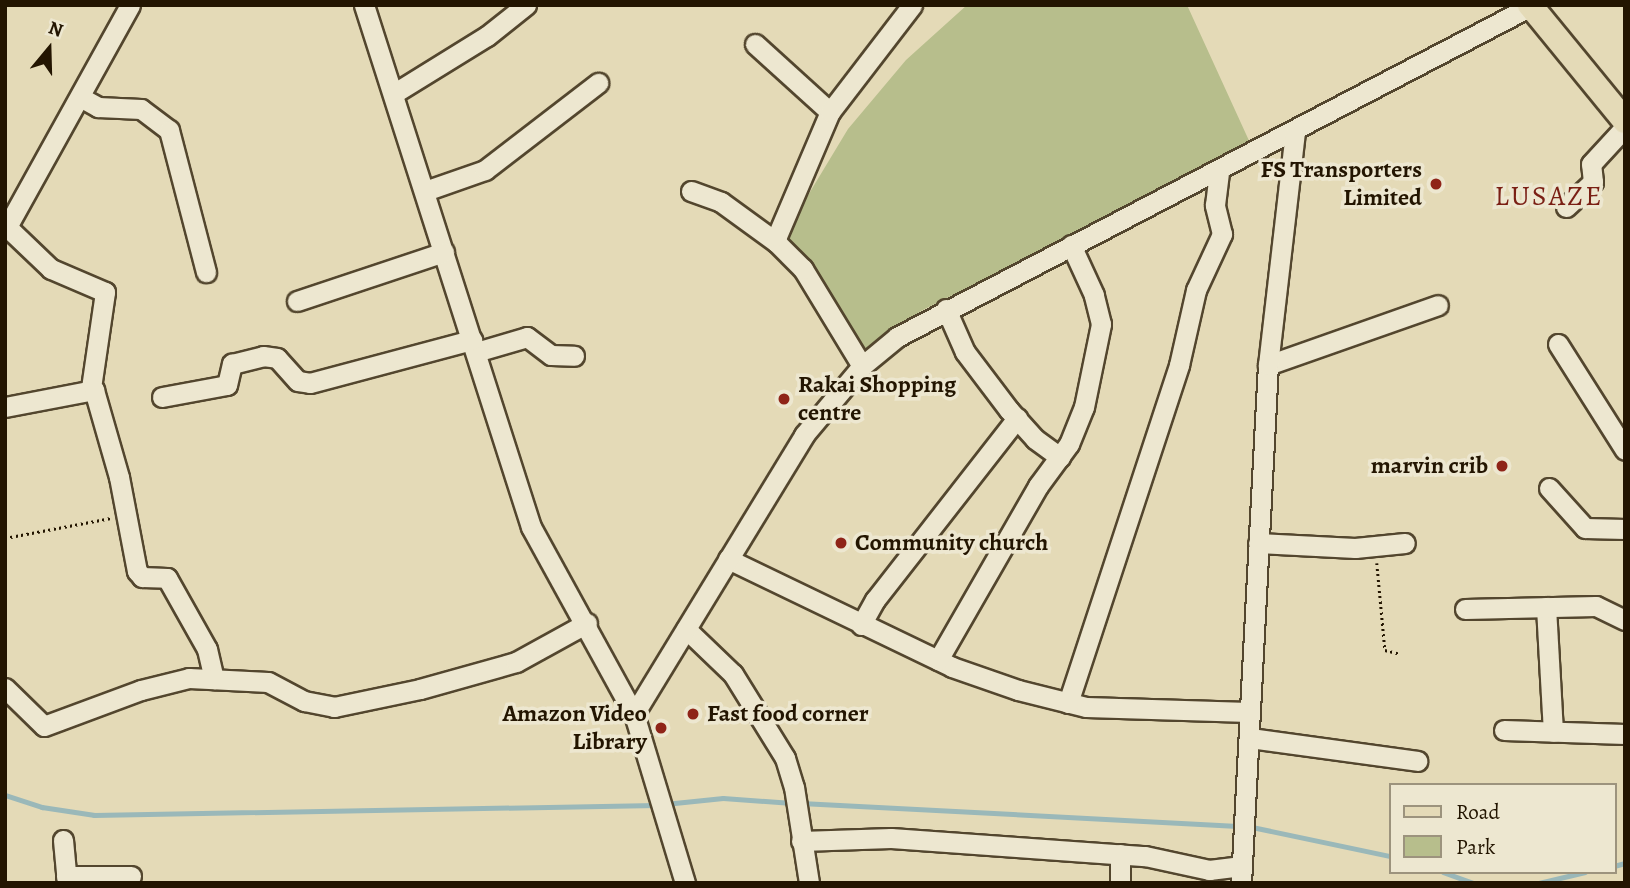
<!DOCTYPE html>
<html>
<head>
<meta charset="utf-8">
<style>
	body { margin:0 }
	#map { position:relative; width:1630px; height:888px; overflow:hidden; background:#e4dab7; font-family:Alegreya,serif }
	div>[style] { position:absolute }
	[style*='--x'] { left:calc(var(--x)*1px); top:calc(var(--y)*1px); width:calc(var(--w)*1px); rotate:calc(var(--a)*1deg) }
	.green>* { inset:0; background:#b7be8c }
	.stream>* { height:4.5px; margin:-2.25px; padding:0 2.25px; transform-origin:2.25px; border-radius:2.25px; background:#9ab8b9 }
	.path>* { height:2.5px; margin-top:-1.25px; transform-origin:0; background:repeating-linear-gradient(90deg,#231501 0 2px,transparent 0 5.5px) }
	.roads { filter:drop-shadow(2px 0 #53462e) drop-shadow(-2px 0 #53462e) drop-shadow(0 2px #53462e) drop-shadow(0 -2px #53462e) }
	.minor>* { height:19px; margin:-9.5px; padding:0 9.5px; transform-origin:9.5px; border-radius:9.5px; background:#ede7d0 }
	.major>* { height:24px; margin:-12px; padding:0 12px; transform-origin:12px; border-radius:12px; background:#e4dab7 }
	.dots>* { width:19px; height:19px; translate:-50% -50%; box-sizing:border-box; border:4px solid #ede7d0; border-radius:50% }
	span { translate:-50% -50%; white-space:nowrap; text-align:center; line-height:1.15; -webkit-text-stroke:7px #ede7d0; paint-order:stroke }
	.poi-label { font-size:24px; color:#231501; font-weight:700 }
	.right { translate:-100% -50%; text-align:right }
	.left { translate:0 -50%; text-align:left }
	.quarter-label { font-size:28px; color:#7a1f14; letter-spacing:2px }
	.frame { position:absolute; inset:0; border:7px solid #231501; pointer-events:none }
	.legend { position:absolute; left:1389px; top:783px; width:228px; height:91px; box-sizing:border-box; background:#ede7d0; border:2px solid #9c937d; margin:0; padding:9px 12px; list-style:none; font-size:21px; color:#231501 }
	.legend li { display:flex; align-items:center; gap:14px; height:35px }
	.legend b { width:35px; border:2px solid #9c937d }
	.north { position:absolute; left:14px; top:14px; width:70px; height:70px; -webkit-text-stroke:5px #ede7d0; paint-order:stroke; rotate:19deg; font-size:19px; font-weight:700; line-height:28px; text-align:center; color:#231501 }
	.north::after { content:''; display:block; margin:auto; width:24px; height:32px; background:#231501; clip-path:polygon(50% 0,100% 100%,50% 72%,0 100%) }
</style>
</head>
<body>
<div id="map">
	<div class="green">
		<div style="clip-path:polygon(967px 5px,1187px 5px,1251px 145px,921px 311px,866px 350px,808px 264px,781px 240px,848px 129px,906px 60px)"></div>
	</div>
	<div class="stream">
		<div style="--x:5;--y:795;--w:39;--a:18"></div>
		<div style="--x:42;--y:807;--w:53;--a:8.7"></div>
		<div style="--x:94;--y:815;--w:562;--a:-1.02"></div>
		<div style="--x:801;--y:803;--w:437;--a:3"></div>
		<div style="--x:665;--y:804;--w:58;--a:-5.9"></div>
		<div style="--x:723;--y:798;--w:69;--a:4.1"></div>
		<div style="--x:1252;--y:827;--w:141;--a:11.9"></div>
		<div style="--x:1614;--y:866;--w:11;--a:-15"></div>
		<div style="--x:1443;--y:872;--w:33;--a:20"></div>
		<div style="--x:1539;--y:883;--w:47;--a:-13.4"></div>
	</div>
	<div class="path">
		<div style="--x:5;--y:538;--w:108;--a:-10.7"></div>
		<div style="--x:1377;--y:563;--w:87;--a:84.7"></div>
		<div style="--x:1385;--y:650;--w:16;--a:14"></div>
	</div>
	<div class="roads">
		<div class="minor">
			<div style="--x:364;--y:5;--w:548;--a:72.26"></div>
			<div style="--x:531;--y:527;--w:213;--a:61.2"></div>
			<div style="--x:634;--y:714;--w:177;--a:73.2"></div>
			<div style="--x:755;--y:44;--w:101;--a:42.2"></div>
			<div style="--x:393;--y:94;--w:110;--a:-31.7"></div>
			<div style="--x:487;--y:36;--w:50;--a:-38.5"></div>
			<div style="--x:80;--y:97;--w:21;--a:29"></div>
			<div style="--x:98;--y:107;--w:43;--a:2.7"></div>
			<div style="--x:141;--y:109;--w:35;--a:37"></div>
			<div style="--x:169;--y:130;--w:147;--a:75.4"></div>
			<div style="--x:425;--y:191;--w:64;--a:-19.3"></div>
			<div style="--x:485;--y:170;--w:143;--a:-37.6"></div>
			<div style="--x:691;--y:191;--w:32;--a:20"></div>
			<div style="--x:721;--y:202;--w:68;--a:36"></div>
			<div style="--x:1566;--y:207;--w:37;--a:-43"></div>
			<div style="--x:1593;--y:182;--w:18;--a:-96"></div>
			<div style="--x:1591;--y:164;--w:50;--a:-47.4"></div>
			<div style="--x:297;--y:301;--w:155;--a:-18.4"></div>
			<div style="--x:946;--y:309;--w:47;--a:66.2"></div>
			<div style="--x:965;--y:352;--w:73;--a:52.8"></div>
			<div style="--x:1009;--y:410;--w:39;--a:48"></div>
			<div style="--x:1035;--y:439;--w:31;--a:36"></div>
			<div style="--x:1558;--y:344;--w:125;--a:57.7"></div>
			<div style="--x:476;--y:352;--w:53;--a:-16.4"></div>
			<div style="--x:527;--y:337;--w:30;--a:37"></div>
			<div style="--x:551;--y:355;--w:23;--a:2"></div>
			<div style="--x:1268;--y:365;--w:180;--a:-19.4"></div>
			<div style="--x:862;--y:366;--w:114;--a:-121.3"></div>
			<div style="--x:803;--y:269;--w:38;--a:-135"></div>
			<div style="--x:776;--y:242;--w:6;--a:-81"></div>
			<div style="--x:777;--y:236;--w:135;--a:-66.9"></div>
			<div style="--x:830;--y:112;--w:135;--a:-52.5"></div>
			<div style="--x:91;--y:388;--w:97;--a:-81.7"></div>
			<div style="--x:105;--y:292;--w:59;--a:-156.9"></div>
			<div style="--x:51;--y:269;--w:61;--a:-136.3"></div>
			<div style="--x:7;--y:227;--w:254;--a:-61"></div>
			<div style="--x:162;--y:397;--w:66;--a:-10.5"></div>
			<div style="--x:227;--y:385;--w:22;--a:-77"></div>
			<div style="--x:232;--y:364;--w:32;--a:-14"></div>
			<div style="--x:263;--y:356;--w:14;--a:8"></div>
			<div style="--x:277;--y:358;--w:31;--a:48"></div>
			<div style="--x:298;--y:381;--w:12;--a:9"></div>
			<div style="--x:310;--y:383;--w:168;--a:-14.9"></div>
			<div style="--x:5;--y:407;--w:91;--a:-10.8"></div>
			<div style="--x:94;--y:390;--w:91;--a:74"></div>
			<div style="--x:119;--y:477;--w:96;--a:79.2"></div>
			<div style="--x:137;--y:571;--w:8;--a:50"></div>
			<div style="--x:142;--y:577;--w:25;--a:2"></div>
			<div style="--x:167;--y:578;--w:81;--a:60.6"></div>
			<div style="--x:207;--y:649;--w:31;--a:77"></div>
			<div style="--x:1549;--y:488;--w:54;--a:48"></div>
			<div style="--x:1585;--y:528;--w:40;--a:1.4"></div>
			<div style="--x:1258;--y:543;--w:97;--a:3"></div>
			<div style="--x:1355;--y:548;--w:50;--a:-5.7"></div>
			<div style="--x:728;--y:559;--w:249;--a:25.7"></div>
			<div style="--x:952;--y:667;--w:70;--a:19.2"></div>
			<div style="--x:1018;--y:690;--w:70;--a:14"></div>
			<div style="--x:1086;--y:707;--w:163;--a:1.8"></div>
			<div style="--x:1546;--y:607;--w:125;--a:86.8"></div>
			<div style="--x:1465;--y:609;--w:131;--a:-1.3"></div>
			<div style="--x:1596;--y:606;--w:32;--a:26"></div>
			<div style="--x:861;--y:625;--w:29;--a:-61"></div>
			<div style="--x:875;--y:600;--w:231;--a:-52"></div>
			<div style="--x:686;--y:629;--w:65;--a:43.8"></div>
			<div style="--x:733;--y:674;--w:99;--a:58.2"></div>
			<div style="--x:785;--y:758;--w:30;--a:73"></div>
			<div style="--x:794;--y:787;--w:97;--a:81.1"></div>
			<div style="--x:938;--y:660;--w:201;--a:-60.1"></div>
			<div style="--x:1038;--y:486;--w:52;--a:-53.6"></div>
			<div style="--x:1069;--y:444;--w:40;--a:-68"></div>
			<div style="--x:1084;--y:407;--w:85;--a:-78.4"></div>
			<div style="--x:1101;--y:324;--w:30;--a:-104"></div>
			<div style="--x:1094;--y:295;--w:55;--a:-114.7"></div>
			<div style="--x:5;--y:688;--w:54;--a:44.3"></div>
			<div style="--x:44;--y:726;--w:103;--a:-20.4"></div>
			<div style="--x:141;--y:690;--w:49;--a:-14"></div>
			<div style="--x:189;--y:678;--w:79;--a:2.9"></div>
			<div style="--x:268;--y:682;--w:41;--a:27.8"></div>
			<div style="--x:304;--y:701;--w:31;--a:11"></div>
			<div style="--x:334;--y:707;--w:88;--a:-11.8"></div>
			<div style="--x:420;--y:689;--w:100;--a:-15.7"></div>
			<div style="--x:516;--y:662;--w:81;--a:-28.8"></div>
			<div style="--x:1068;--y:703;--w:356;--a:-71.8"></div>
			<div style="--x:1179;--y:365;--w:77;--a:-77.2"></div>
			<div style="--x:1196;--y:290;--w:62;--a:-65.1"></div>
			<div style="--x:1222;--y:234;--w:30;--a:-104"></div>
			<div style="--x:1215;--y:205;--w:34;--a:-83"></div>
			<div style="--x:634;--y:714;--w:327;--a:-58.6"></div>
			<div style="--x:804;--y:435;--w:90;--a:-50"></div>
			<div style="--x:862;--y:366;--w:45;--a:-39.6"></div>
			<div style="--x:897;--y:337;--w:717;--a:-27.57"></div>
			<div style="--x:1504;--y:730;--w:121;--a:1.9"></div>
			<div style="--x:1250;--y:738;--w:169;--a:7.8"></div>
			<div style="--x:63;--y:840;--w:43;--a:84.7"></div>
			<div style="--x:801;--y:841;--w:90;--a:-1.9"></div>
			<div style="--x:891;--y:838;--w:255;--a:4.1"></div>
			<div style="--x:1145;--y:856;--w:66;--a:12.3"></div>
			<div style="--x:1209;--y:870;--w:33;--a:-7"></div>
			<div style="--x:66;--y:876;--w:65;--a:0"></div>
			<div style="--x:1120;--y:883;--w:29;--a:-90"></div>
			<div style="--x:1241;--y:883;--w:519;--a:-87.02"></div>
			<div style="--x:1268;--y:365;--w:234;--a:-83.4"></div>
		</div>
		<div class="major">
			<div style="--x:1530;--y:5;--w:150;--a:50.7"></div>
		</div>
	</div>
	<div class="dots">
		<div style="left:1436px;top:184px;background:#8f2418"></div>
		<div style="left:784px;top:399px;background:#8f2418"></div>
		<div style="left:1502px;top:466px;background:#8f2418"></div>
		<div style="left:841px;top:543px;background:#8f2418"></div>
		<div style="left:693px;top:714px;background:#8f2418"></div>
		<div style="left:661px;top:728px;background:#8f2418"></div>
	</div>
	<div class="poi-label">
		<span class="right" style="left:1422px;top:184px">FS Transporters<br>Limited</span>
		<span class="left" style="left:798px;top:399px">Rakai Shopping<br>centre</span>
		<span class="right" style="left:1488px;top:466px">marvin crib</span>
		<span class="left" style="left:855px;top:543px">Community church</span>
		<span class="right" style="left:647px;top:728px">Amazon Video<br>Library</span>
		<span class="left" style="left:707px;top:714px">Fast food corner</span>
	</div>
	<div class="quarter-label">
		<span style="left:1549px;top:196px">LUSAZE</span>
	</div>
	<div class="frame"></div>
	<ul class="legend">
	<li><b style="height:9px;background:#e4dab7"></b>Road</li>
	<li><b style="height:19px;background:#b7be8c"></b>Park</li>
	</ul>
	<div class="north">N</div>
</div>
</body>
</html>
